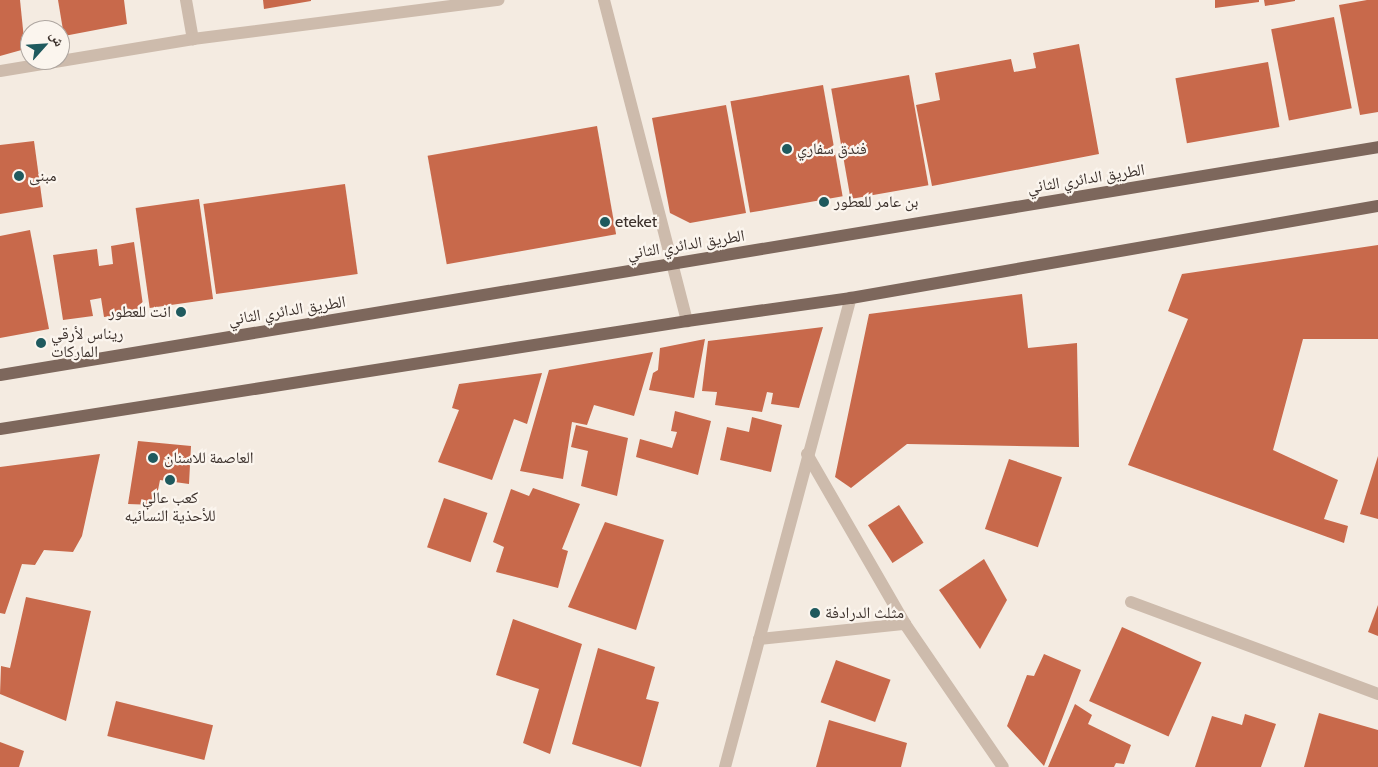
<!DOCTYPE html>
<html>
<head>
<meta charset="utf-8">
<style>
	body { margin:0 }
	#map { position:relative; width:1378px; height:767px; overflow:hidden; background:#f4ebe1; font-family:Cabin,"Noto Naskh Arabic",sans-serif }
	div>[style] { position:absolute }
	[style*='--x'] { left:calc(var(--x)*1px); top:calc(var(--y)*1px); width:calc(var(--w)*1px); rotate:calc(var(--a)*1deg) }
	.building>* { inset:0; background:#c8694b; transform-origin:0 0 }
	.minor>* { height:12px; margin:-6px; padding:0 6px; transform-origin:6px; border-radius:6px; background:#cdbbac }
	.major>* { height:12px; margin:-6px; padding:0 6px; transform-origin:6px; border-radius:6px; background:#7d675c }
	.dots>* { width:14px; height:14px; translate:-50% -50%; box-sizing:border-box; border:2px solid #fbf5ee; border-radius:50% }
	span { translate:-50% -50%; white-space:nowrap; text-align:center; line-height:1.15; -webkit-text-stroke:4.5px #fbf5ee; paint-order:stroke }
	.poi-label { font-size:16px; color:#3b302b }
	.left { translate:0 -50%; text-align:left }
	.right { translate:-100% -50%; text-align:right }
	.street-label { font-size:16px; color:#3b302b }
	.north { position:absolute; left:20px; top:20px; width:50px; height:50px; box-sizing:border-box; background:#fbf5ee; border:1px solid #aea6a0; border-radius:50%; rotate:64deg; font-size:14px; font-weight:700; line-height:20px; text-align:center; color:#3b302b }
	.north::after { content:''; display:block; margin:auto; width:18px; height:22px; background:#1f5a5e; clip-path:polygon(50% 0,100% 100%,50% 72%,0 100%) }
</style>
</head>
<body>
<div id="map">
	<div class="building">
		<div style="clip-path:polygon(0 0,20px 0,25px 49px,0 56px)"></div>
		<div style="clip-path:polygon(58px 0,124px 0,127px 24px,64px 36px)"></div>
		<div style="clip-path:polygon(263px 0,311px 0,311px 1px,264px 9px)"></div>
		<div style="clip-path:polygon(1215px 0,1259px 0,1259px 2px,1215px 8px)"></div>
		<div style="clip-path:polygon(1264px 0,1295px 0,1295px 1px,1265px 6px)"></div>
		<div style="clip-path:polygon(1367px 0,1378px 0,1378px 112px,1360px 115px,1339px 5px)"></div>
		<div style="left:1334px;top:17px;width:93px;height:64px;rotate:79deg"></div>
		<div style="clip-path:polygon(1079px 44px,1099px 154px,932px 186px,916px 105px,940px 100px,935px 73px,1011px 59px,1014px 72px,1036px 68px,1033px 53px)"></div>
		<div style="left:1268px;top:62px;width:66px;height:94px;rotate:80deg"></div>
		<div style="left:909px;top:75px;width:112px;height:79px;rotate:80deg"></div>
		<div style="left:823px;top:85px;width:113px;height:94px;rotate:80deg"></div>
		<div style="clip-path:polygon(726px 105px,746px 213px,690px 223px,670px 213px,652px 118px)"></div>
		<div style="left:597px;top:126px;width:110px;height:172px;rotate:80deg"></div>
		<div style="clip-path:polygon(34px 141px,43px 207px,0 214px,0 145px)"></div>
		<div style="left:345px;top:184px;width:91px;height:143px;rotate:82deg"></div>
		<div style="left:199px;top:199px;width:101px;height:64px;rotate:82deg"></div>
		<div style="clip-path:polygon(30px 230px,49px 329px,0 338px,0 236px)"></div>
		<div style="clip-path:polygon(134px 242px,144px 312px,104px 317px,101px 298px,90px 300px,93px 316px,63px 320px,53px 255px,97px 249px,99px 266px,113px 264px,111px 246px)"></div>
		<div style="clip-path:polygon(1378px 245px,1378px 339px,1303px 339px,1273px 450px,1338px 480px,1324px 519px,1348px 526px,1344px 543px,1128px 465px,1188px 319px,1168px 311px,1182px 274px)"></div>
		<div style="clip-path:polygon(1022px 294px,1028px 348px,1077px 343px,1079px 447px,907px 444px,851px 488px,835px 477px,869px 314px)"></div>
		<div style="clip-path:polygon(823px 327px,799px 408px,771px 404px,773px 393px,767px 392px,762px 412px,715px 405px,717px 392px,702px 391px,708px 341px)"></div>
		<div style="clip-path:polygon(705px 339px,694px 398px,649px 390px,653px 373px,658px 370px,660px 348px)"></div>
		<div style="clip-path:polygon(653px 352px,634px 416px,594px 405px,587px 425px,572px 422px,563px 479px,520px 471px,549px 370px)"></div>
		<div style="clip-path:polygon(542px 373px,527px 424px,514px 419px,492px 480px,438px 462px,459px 410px,452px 408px,459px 384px)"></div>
		<div style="clip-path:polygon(675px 411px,711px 421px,698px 475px,636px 457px,640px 439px,672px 448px,677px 432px,671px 431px)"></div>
		<div style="clip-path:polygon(752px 417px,782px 425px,771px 472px,720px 460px,727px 427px,749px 432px)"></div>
		<div style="clip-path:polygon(576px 425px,628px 438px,617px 496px,581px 486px,588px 451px,571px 447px)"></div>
		<div style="clip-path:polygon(138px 441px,191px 446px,189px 484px,160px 480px,155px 505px,128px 504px)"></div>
		<div style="clip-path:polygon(100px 454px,82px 536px,73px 552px,44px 550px,35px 565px,22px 564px,5px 614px,0 613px,0 467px)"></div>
		<div style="clip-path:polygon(1378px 456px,1378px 519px,1360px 514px)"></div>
		<div style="left:1009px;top:459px;width:56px;height:74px;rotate:19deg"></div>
		<div style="clip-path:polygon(533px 488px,580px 504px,562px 549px,568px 551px,558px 588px,496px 572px,504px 547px,493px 542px,511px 489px,529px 496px)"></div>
		<div style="left:444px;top:498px;width:46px;height:52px;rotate:19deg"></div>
		<div style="left:899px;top:505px;width:45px;height:37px;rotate:57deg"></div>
		<div style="clip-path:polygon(605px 522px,664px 540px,636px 630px,568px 607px)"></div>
		<div style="clip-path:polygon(984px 559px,1007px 600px,980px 649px,939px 590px)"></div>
		<div style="clip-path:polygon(26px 597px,91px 611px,66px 721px,0 694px,1px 666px,10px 668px)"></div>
		<div style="clip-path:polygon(1378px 605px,1378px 636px,1368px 632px)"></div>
		<div style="clip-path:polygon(513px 619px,582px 644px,550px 754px,523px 743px,539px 689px,496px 675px)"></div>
		<div style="left:1122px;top:627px;width:87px;height:81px;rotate:24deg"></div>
		<div style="clip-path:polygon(598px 648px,655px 667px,646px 699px,659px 702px,641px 767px,572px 744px)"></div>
		<div style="clip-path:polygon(1044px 654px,1081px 670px,1044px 766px,1007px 726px,1027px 675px,1034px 676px)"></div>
		<div style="left:836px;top:660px;width:58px;height:45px;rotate:20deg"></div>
		<div style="left:116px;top:701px;width:100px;height:36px;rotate:14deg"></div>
		<div style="clip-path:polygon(1075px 704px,1092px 715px,1088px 724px,1131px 745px,1124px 764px,1116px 763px,1114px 767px,1048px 767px)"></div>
		<div style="clip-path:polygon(1319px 713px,1378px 730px,1378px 767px,1304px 767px)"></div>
		<div style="clip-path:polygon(1245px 714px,1276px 724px,1261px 767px,1195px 767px,1212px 716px,1242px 725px)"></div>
		<div style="clip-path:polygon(829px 720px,907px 743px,901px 767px,816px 767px)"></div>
		<div style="clip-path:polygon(0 742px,24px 751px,19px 767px,0 767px)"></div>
	</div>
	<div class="minor">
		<div style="--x:186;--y:0;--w:40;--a:80"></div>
		<div style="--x:604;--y:0;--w:332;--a:75.5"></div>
		<div style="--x:0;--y:71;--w:196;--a:-9.4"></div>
		<div style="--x:193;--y:39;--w:308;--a:-7.3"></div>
		<div style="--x:807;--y:454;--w:196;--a:60"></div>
		<div style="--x:905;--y:624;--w:173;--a:55.6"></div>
		<div style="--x:1131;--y:602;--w:264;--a:20.4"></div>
		<div style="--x:759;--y:639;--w:147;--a:-5.9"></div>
		<div style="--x:725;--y:767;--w:486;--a:-75"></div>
	</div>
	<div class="major">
		<div style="--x:0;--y:375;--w:1397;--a:-9.39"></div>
		<div style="--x:0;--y:429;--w:695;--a:-8.93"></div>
		<div style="--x:687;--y:321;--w:166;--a:-8"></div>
		<div style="--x:851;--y:298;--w:535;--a:-9.9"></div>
	</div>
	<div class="dots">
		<div style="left:787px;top:149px;background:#1f5a5e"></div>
		<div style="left:19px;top:176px;background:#1f5a5e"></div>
		<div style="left:824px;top:202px;background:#1f5a5e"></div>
		<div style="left:605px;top:222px;background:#1f5a5e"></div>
		<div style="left:181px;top:312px;background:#1f5a5e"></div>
		<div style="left:41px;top:343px;background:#1f5a5e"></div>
		<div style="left:153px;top:458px;background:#1f5a5e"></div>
		<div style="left:170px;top:480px;background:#1f5a5e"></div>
		<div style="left:815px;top:613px;background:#1f5a5e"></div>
	</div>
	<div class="poi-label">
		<span class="left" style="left:797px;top:149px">فندق سفاري</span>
		<span class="left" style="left:29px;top:176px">مبنى</span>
		<span class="left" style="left:834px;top:202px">بن عامر للعطور</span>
		<span class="left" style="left:615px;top:222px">eteket</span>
		<span class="right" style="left:171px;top:312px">انت للعطور</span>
		<span class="left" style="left:51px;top:343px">ريناس لأرقي<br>الماركات</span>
		<span class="left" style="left:164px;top:458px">العاصمة للاسنان</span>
		<span style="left:170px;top:507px">كعب عالي<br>للأحذية النسائيه</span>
		<span class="left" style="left:825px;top:613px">مثلث الدرادفة</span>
	</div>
	<div class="street-label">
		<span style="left:1086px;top:179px;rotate:-9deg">الطريق الدائري الثاني</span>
		<span style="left:686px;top:245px;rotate:-9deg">الطريق الدائري الثاني</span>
		<span style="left:287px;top:311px;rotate:-9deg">الطريق الدائري الثاني</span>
	</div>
	<div class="north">ش</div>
</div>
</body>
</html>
